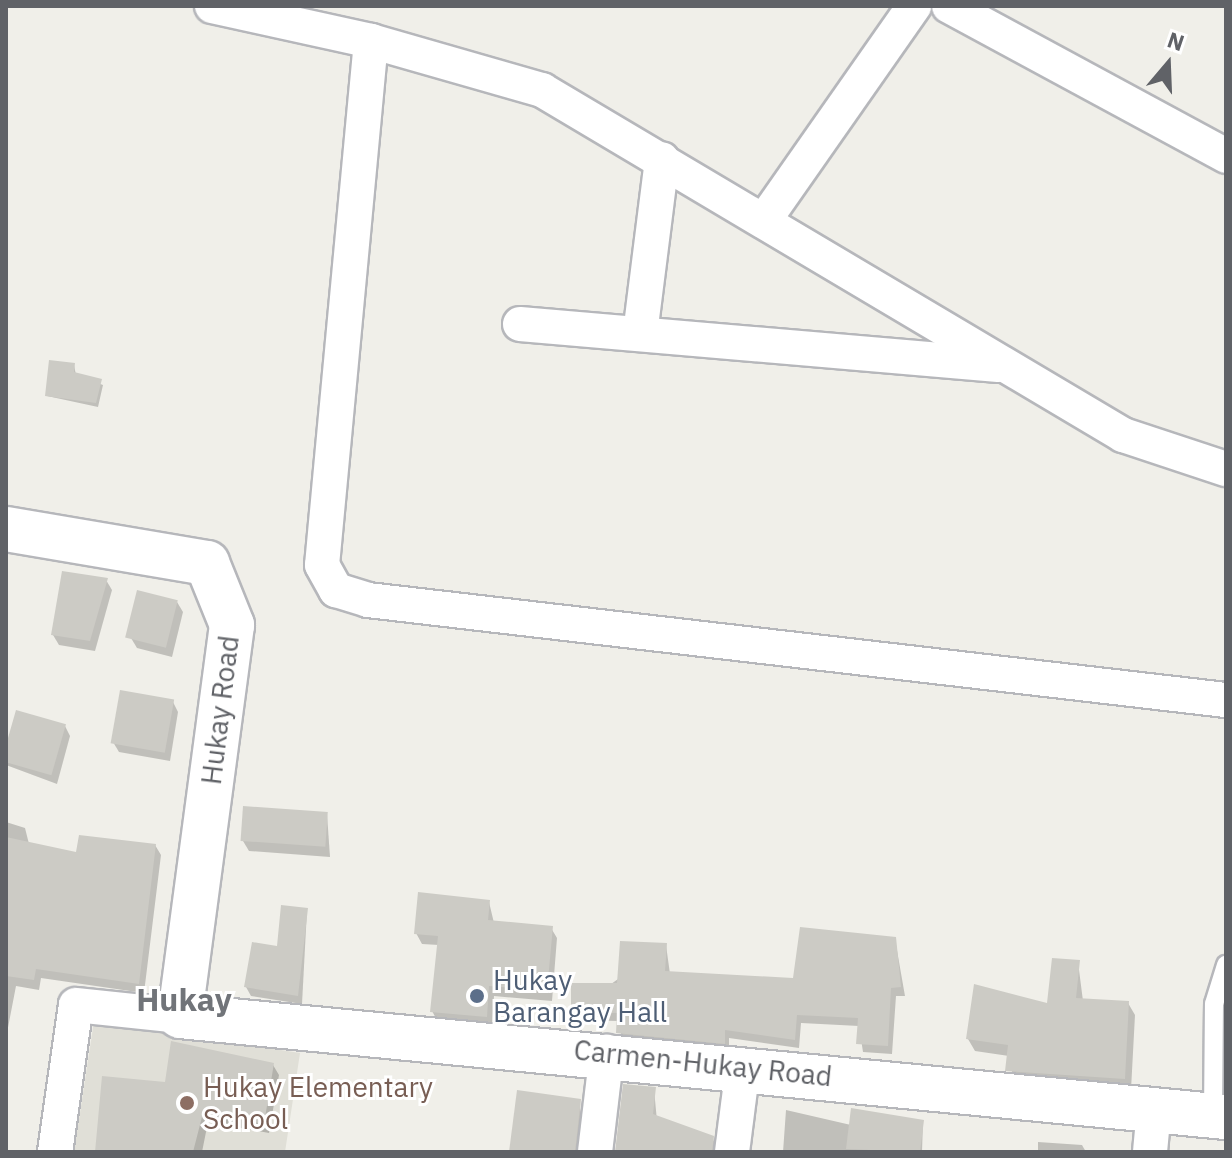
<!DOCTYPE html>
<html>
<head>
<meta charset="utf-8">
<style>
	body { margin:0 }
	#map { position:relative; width:1232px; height:1158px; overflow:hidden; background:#f0efe9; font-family:"IBM Plex Sans",sans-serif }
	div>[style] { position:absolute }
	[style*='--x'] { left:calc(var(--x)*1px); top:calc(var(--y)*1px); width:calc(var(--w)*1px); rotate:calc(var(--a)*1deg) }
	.education>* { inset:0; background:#e0dfd7 }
	.shadow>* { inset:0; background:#0003 }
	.building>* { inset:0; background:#cccbc5; transform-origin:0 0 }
	.roads { filter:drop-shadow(2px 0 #b6b7bb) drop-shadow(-2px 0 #b6b7bb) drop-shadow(0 2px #b6b7bb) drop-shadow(0 -2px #b6b7bb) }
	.service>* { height:18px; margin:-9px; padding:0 9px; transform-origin:9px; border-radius:9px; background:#fff }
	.minor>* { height:34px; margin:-17px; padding:0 17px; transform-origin:17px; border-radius:17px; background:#fff }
	.tertiary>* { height:44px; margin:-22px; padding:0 22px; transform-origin:22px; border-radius:22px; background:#fff }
	.dots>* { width:22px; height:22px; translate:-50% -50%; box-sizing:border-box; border:4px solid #fff; border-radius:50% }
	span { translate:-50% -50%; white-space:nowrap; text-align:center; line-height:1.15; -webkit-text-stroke:6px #fff; paint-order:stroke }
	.street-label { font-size:28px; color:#606267 }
	.service-label { font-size:28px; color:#4e5e75 }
	.left { translate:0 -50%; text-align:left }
	.education-label { font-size:28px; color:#785e54 }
	.quarter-label { font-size:32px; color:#717479; font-weight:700 }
	.frame { position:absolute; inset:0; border:8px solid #606267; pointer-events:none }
	.north { position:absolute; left:1128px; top:24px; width:80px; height:80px; -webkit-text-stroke:6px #fff; paint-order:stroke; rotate:19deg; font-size:22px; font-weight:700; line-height:32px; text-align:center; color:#606267 }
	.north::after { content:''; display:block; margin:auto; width:28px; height:36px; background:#606267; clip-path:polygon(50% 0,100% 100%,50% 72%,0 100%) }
</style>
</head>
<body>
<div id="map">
	<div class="education">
		<div style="clip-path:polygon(94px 1021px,300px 1053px,285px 1152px,74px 1152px)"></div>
	</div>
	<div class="shadow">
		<div style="clip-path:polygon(74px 365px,76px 375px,103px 385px,98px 407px,47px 396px)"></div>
		<div style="clip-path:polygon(106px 580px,112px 590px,95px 651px,59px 645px,53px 635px)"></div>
		<div style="clip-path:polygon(177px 602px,183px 612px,172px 657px,137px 648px,131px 638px)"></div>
		<div style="clip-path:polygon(173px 702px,178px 712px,170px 761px,119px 752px,113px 742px)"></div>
		<div style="clip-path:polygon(17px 712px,65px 726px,70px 736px,57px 784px,6px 765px)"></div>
		<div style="clip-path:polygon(327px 814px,330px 857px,249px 851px,243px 841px)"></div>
		<div style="clip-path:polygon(6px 822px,25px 828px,29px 844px,78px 854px,155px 845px,161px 855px,144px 993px,41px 978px,39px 990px,16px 986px,6px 1038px)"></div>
		<div style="clip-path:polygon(489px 902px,494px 923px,551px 928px,557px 938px,552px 1001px,494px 996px,492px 1027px,438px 1022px,432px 1011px,439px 945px,422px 944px,416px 933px)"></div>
		<div style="clip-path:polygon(307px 910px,302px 1004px,251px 996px,246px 987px)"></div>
		<div style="clip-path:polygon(895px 939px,905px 996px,896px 996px,892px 1054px,863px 1052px,859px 1026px,801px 1023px,799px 1048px,729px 1038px,729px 1052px,623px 1042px,618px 1021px,578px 1020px,573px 1011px,666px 945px,670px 974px,795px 980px)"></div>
		<div style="clip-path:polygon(1078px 962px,1083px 1001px,1128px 1003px,1135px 1015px,1131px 1090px,1014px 1082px,1009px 1056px,975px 1051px,968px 1039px,1049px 1006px)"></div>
		<div style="clip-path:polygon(273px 1065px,279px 1075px,269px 1133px,208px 1122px,202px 1152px,97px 1152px,167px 1085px)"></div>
		<div style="clip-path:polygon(654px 1089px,657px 1121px,713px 1138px,717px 1152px,617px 1152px)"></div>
		<div style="clip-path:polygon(580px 1101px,582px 1152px,511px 1152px)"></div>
		<div style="clip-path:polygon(786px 1110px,851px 1125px,923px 1122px,922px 1152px,783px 1152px)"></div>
		<div style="clip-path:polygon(1038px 1142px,1082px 1145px,1086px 1152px,1038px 1152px)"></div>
	</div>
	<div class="building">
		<div style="clip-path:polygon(49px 360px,75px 363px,74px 372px,102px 379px,96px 403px,45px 396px)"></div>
		<div style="clip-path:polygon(62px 571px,108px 578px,90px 641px,51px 635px)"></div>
		<div style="left:137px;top:590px;width:42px;height:49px;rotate:14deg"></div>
		<div style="left:120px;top:690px;width:55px;height:54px;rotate:10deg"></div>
		<div style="left:16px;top:710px;width:52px;height:53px;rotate:16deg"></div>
		<div style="left:243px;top:806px;width:85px;height:35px;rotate:4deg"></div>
		<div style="clip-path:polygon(79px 835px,156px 844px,139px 984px,36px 969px,34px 980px,6px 976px,6px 837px,76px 852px)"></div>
		<div style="clip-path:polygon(418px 892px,490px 900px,488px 920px,553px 926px,547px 991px,489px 986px,487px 1017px,430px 1012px,438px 936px,414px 934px)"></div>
		<div style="clip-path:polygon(281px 905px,308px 908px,298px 996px,244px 987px,252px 942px,277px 946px)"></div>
		<div style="clip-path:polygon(800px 927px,896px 937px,901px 987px,891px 988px,888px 1046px,856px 1044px,858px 1018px,797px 1015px,795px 1040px,725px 1030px,725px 1044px,616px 1033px,617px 1013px,571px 1012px,571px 983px,617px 983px,620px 941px,667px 943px,665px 971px,793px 978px)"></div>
		<div style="clip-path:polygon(1052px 958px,1080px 960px,1076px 998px,1129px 1001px,1125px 1079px,1005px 1071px,1008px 1045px,966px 1039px,974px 984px,1047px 1003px)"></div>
		<div style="clip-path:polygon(171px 1041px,274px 1063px,264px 1124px,203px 1113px,193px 1152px,95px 1152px,102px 1076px,165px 1082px)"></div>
		<div style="clip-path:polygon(623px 1084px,656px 1087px,653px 1114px,714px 1136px,712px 1152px,615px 1152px)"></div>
		<div style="clip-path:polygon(517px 1090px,581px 1099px,575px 1152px,509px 1152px)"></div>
		<div style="clip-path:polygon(851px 1108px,924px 1120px,920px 1152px,846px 1149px)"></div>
	</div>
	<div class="roads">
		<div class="service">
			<div style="--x:1213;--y:1116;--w:112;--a:-89.5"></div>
			<div style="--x:1214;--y:1004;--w:41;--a:-72.9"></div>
		</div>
		<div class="minor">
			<div style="--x:212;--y:6;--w:163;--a:12.4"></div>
			<div style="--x:371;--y:41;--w:178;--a:16"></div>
			<div style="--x:542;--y:90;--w:676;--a:30.7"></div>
			<div style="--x:1123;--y:435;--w:108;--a:18.3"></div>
			<div style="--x:949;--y:6;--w:315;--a:28.4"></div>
			<div style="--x:371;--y:41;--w:526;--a:95.34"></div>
			<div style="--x:322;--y:565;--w:29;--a:61"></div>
			<div style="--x:336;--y:590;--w:34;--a:17"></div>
			<div style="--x:368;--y:600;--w:864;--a:6.65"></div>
			<div style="--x:765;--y:219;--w:260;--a:-55"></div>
			<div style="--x:520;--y:324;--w:480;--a:4.9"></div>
			<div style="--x:640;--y:334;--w:176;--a:-82.8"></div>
			<div style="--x:55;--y:1152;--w:148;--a:-81.9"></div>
			<div style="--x:76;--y:1005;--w:105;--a:6"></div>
			<div style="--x:595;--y:1152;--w:101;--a:-83.2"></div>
			<div style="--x:732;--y:1152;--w:87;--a:-82.7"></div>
			<div style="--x:1150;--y:1152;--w:43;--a:-84.7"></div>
		</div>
		<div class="tertiary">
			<div style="--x:6;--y:529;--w:204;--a:9.6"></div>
			<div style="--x:207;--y:563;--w:67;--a:68"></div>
			<div style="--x:232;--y:625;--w:394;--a:97.6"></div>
			<div style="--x:180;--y:1016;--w:1051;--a:5.52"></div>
		</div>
	</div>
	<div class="dots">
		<div style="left:477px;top:996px;background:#5c6f8a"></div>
		<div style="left:187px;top:1103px;background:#8d6e63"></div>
	</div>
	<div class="street-label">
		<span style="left:220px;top:710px;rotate:-83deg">Hukay Road</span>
		<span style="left:703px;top:1063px;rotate:6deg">Carmen-Hukay Road</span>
	</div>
	<div class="service-label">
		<span class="left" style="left:493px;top:996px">Hukay<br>Barangay Hall</span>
	</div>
	<div class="education-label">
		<span class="left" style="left:203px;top:1103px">Hukay Elementary<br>School</span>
	</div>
	<div class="quarter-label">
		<span style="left:184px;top:999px">Hukay</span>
	</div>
	<div class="frame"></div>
	<div class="north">N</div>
</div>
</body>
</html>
